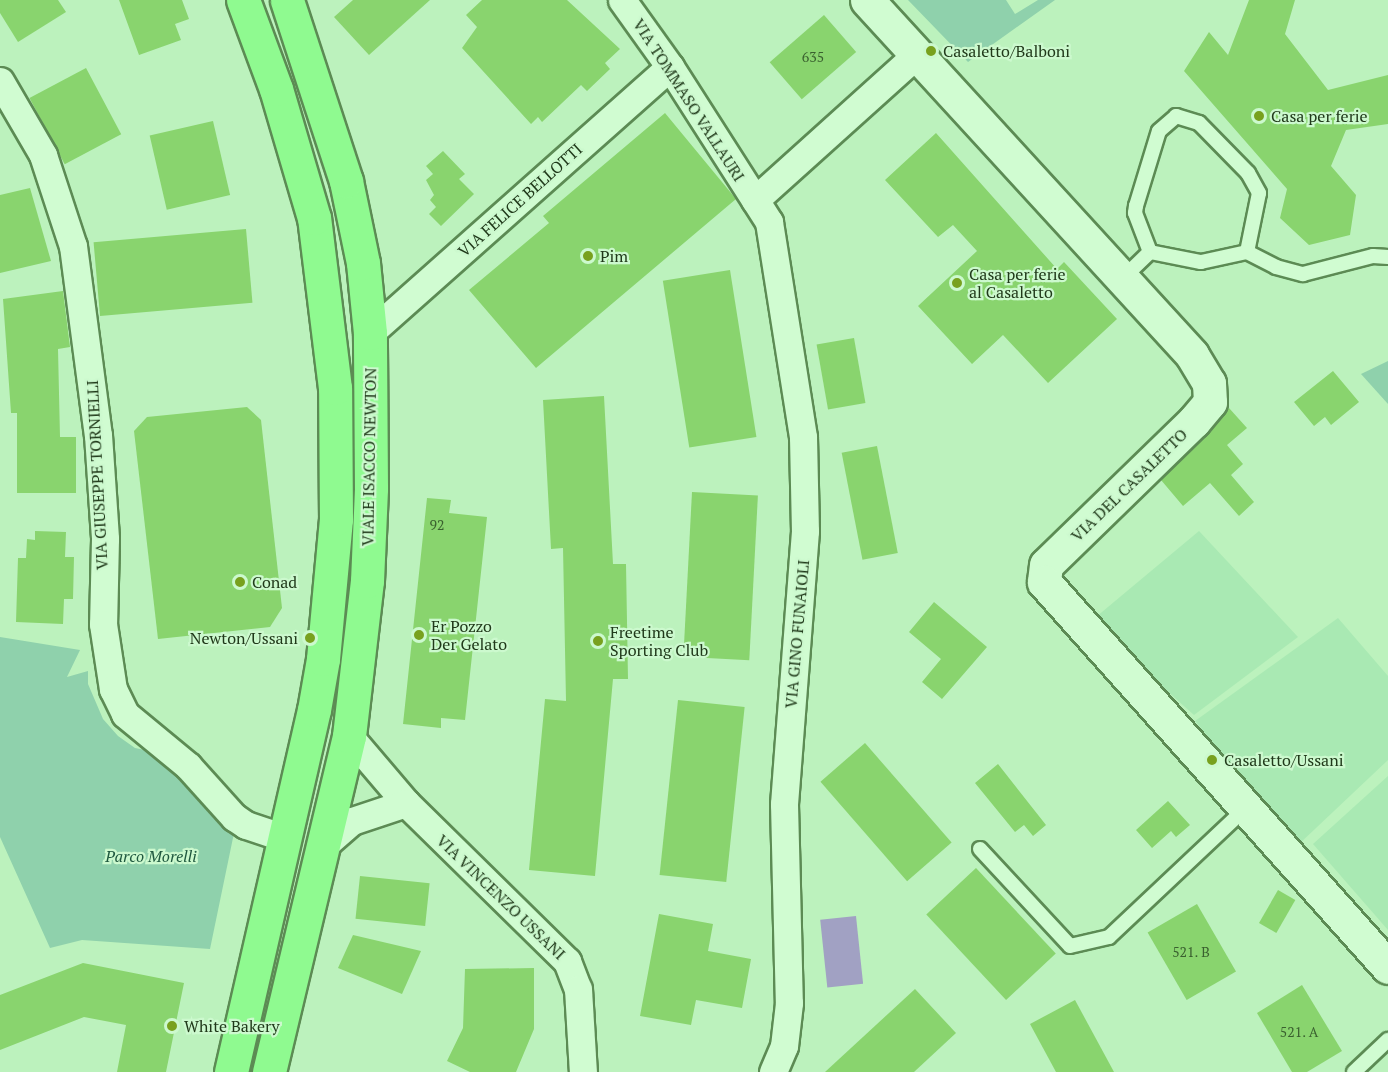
<!DOCTYPE html>
<html>
<head>
<meta charset="utf-8">
<style>
	body { margin:0 }
	#map { position:relative; width:1388px; height:1072px; overflow:hidden; background:#bcf2bd; font-family:"PT Serif",serif }
	div>[style] { position:absolute }
	[style*='--x'] { left:calc(var(--x)*1px); top:calc(var(--y)*1px); width:calc(var(--w)*1px); rotate:calc(var(--a)*1deg) }
	.farmland>* { inset:0; background:#a9e9b3 }
	.green>* { inset:0; background:#8fd1ac }
	.water>* { inset:0; background:#a1a1c3; transform-origin:0 0 }
	.building>* { inset:0; background:#89d46e; transform-origin:0 0 }
	.roads { filter:drop-shadow(2px 0 #5c8b54) drop-shadow(-2px 0 #5c8b54) drop-shadow(0 2px #5c8b54) drop-shadow(0 -2px #5c8b54) }
	.service>* { height:14px; margin:-7px; padding:0 7px; transform-origin:7px; border-radius:7px; background:#d0fcd1 }
	.minor>* { height:27px; margin:-13.5px; padding:0 13.5px; transform-origin:13.5px; border-radius:13.5px; background:#d0fcd1 }
	.tertiary>* { height:33px; margin:-16.5px; padding:0 16.5px; transform-origin:16.5px; border-radius:16.5px; background:#d0fcd1 }
	.primary>* { height:33px; margin:-16.5px; padding:0 16.5px; transform-origin:16.5px; border-radius:16.5px; background:#8ffa90 }
	.dots>* { width:16px; height:16px; translate:-50% -50%; box-sizing:border-box; border:3px solid #ccf9ce; border-radius:50% }
	span { translate:-50% -50%; white-space:nowrap; text-align:center; line-height:1.15; -webkit-text-stroke:4.5px #ccf9ce; paint-order:stroke }
	.number-label { font-size:14px; color:#3a602f }
	.number-label span { -webkit-text-stroke-width:0 }
	.poi-label { font-size:16px; color:#20391a }
	.left { translate:0 -50%; text-align:left }
	.right { translate:-100% -50%; text-align:right }
	.street-label { font-size:16px; color:#20391a }
	.park-label { font-size:16px; color:#1f583f; font-style:italic }
</style>
</head>
<body>
<div id="map">
	<div class="farmland">
		<div style="clip-path:polygon(1199px 531px,1298px 637px,1194px 715px,1090px 622px)"></div>
		<div style="clip-path:polygon(1338px 618px,1388px 676px,1388px 760px,1298px 845px,1195px 721px)"></div>
		<div style="clip-path:polygon(1388px 776px,1388px 930px,1313px 844px)"></div>
	</div>
	<div class="green">
		<div style="clip-path:polygon(908px 0,1006px 0,1015px 14px,1038px 0,1055px 0,968px 62px)"></div>
		<div style="clip-path:polygon(1388px 361px,1388px 404px,1361px 374px)"></div>
		<div style="clip-path:polygon(0 637px,80px 650px,67px 677px,88px 671px,88px 684px,103px 719px,118px 736px,135px 748px,165px 754px,234px 833px,210px 949px,82px 940px,50px 948px,0 837px)"></div>
	</div>
	<div class="water">
		<div style="left:856px;top:916px;width:68px;height:36px;rotate:84deg"></div>
	</div>
	<div class="building">
		<div style="clip-path:polygon(0 0,58px 0,66px 12px,18px 42px,0 13px)"></div>
		<div style="clip-path:polygon(119px 0,182px 0,189px 19px,175px 24px,181px 40px,139px 55px)"></div>
		<div style="clip-path:polygon(353px 0,430px 0,369px 55px,334px 17px)"></div>
		<div style="clip-path:polygon(482px 0,567px 0,620px 49px,605px 63px,610px 69px,587px 91px,581px 85px,542px 122px,538px 117px,531px 124px,462px 48px,477px 27px,466px 15px)"></div>
		<div style="clip-path:polygon(1249px 0,1295px 0,1285px 34px,1328px 90px,1388px 75px,1388px 124px,1346px 130px,1331px 166px,1356px 195px,1350px 235px,1309px 245px,1280px 218px,1287px 189px,1184px 71px,1209px 32px,1228px 55px)"></div>
		<div style="left:824px;top:15px;width:49px;height:72px;rotate:49deg"></div>
		<div style="left:86px;top:68px;width:75px;height:64px;rotate:62deg"></div>
		<div style="clip-path:polygon(665px 113px,736px 199px,536px 368px,469px 290px,549px 223px,543px 216px)"></div>
		<div style="left:213px;top:121px;width:76px;height:65px;rotate:77deg"></div>
		<div style="clip-path:polygon(936px 133px,1057px 269px,1064px 262px,1117px 319px,1048px 383px,1003px 335px,972px 364px,918px 306px,977px 251px,953px 225px,938px 237px,885px 180px)"></div>
		<div style="clip-path:polygon(443px 151px,465px 174px,459px 179px,474px 194px,441px 226px,429px 214px,436px 207px,430px 200px,434px 195px,426px 180px,433px 174px,426px 166px)"></div>
		<div style="clip-path:polygon(30px 188px,51px 261px,0 273px,0 195px)"></div>
		<div style="left:246px;top:229px;width:74px;height:153px;rotate:85deg"></div>
		<div style="left:730px;top:270px;width:169px;height:68px;rotate:81deg"></div>
		<div style="clip-path:polygon(63px 291px,70px 347px,58px 349px,60px 437px,76px 437px,76px 493px,17px 493px,17px 413px,11px 413px,3px 299px)"></div>
		<div style="left:854px;top:338px;width:66px;height:38px;rotate:80deg"></div>
		<div style="clip-path:polygon(1333px 371px,1359px 402px,1331px 425px,1325px 417px,1314px 426px,1294px 402px)"></div>
		<div style="clip-path:polygon(604px 396px,613px 564px,626px 564px,628px 679px,613px 679px,595px 876px,529px 870px,545px 699px,566px 701px,563px 548px,551px 549px,543px 400px)"></div>
		<div style="clip-path:polygon(247px 407px,261px 420px,282px 608px,270px 627px,158px 639px,134px 431px,147px 417px)"></div>
		<div style="clip-path:polygon(1229px 408px,1247px 428px,1227px 445px,1243px 464px,1231px 475px,1254px 502px,1239px 516px,1210px 483px,1183px 506px,1161px 480px)"></div>
		<div style="left:877px;top:446px;width:109px;height:36px;rotate:79deg"></div>
		<div style="left:692px;top:492px;width:66px;height:165px;rotate:3deg"></div>
		<div style="clip-path:polygon(427px 498px,451px 500px,449px 513px,487px 517px,465px 720px,441px 718px,441px 728px,403px 724px)"></div>
		<div style="clip-path:polygon(35px 531px,66px 532px,65px 557px,74px 557px,73px 599px,64px 599px,63px 624px,16px 622px,18px 558px,26px 558px,27px 539px,35px 540px)"></div>
		<div style="clip-path:polygon(934px 602px,987px 647px,942px 699px,922px 682px,941px 659px,909px 632px)"></div>
		<div style="left:678px;top:700px;width:67px;height:176px;rotate:6deg"></div>
		<div style="left:865px;top:743px;width:132px;height:59px;rotate:49deg"></div>
		<div style="clip-path:polygon(998px 764px,1046px 825px,1033px 836px,1024px 825px,1015px 832px,975px 783px)"></div>
		<div style="clip-path:polygon(1168px 801px,1190px 825px,1176px 837px,1171px 831px,1152px 848px,1136px 830px)"></div>
		<div style="left:976px;top:868px;width:117px;height:68px;rotate:47deg"></div>
		<div style="left:360px;top:876px;width:70px;height:43px;rotate:6deg"></div>
		<div style="left:1278px;top:890px;width:20px;height:38px;rotate:30deg"></div>
		<div style="left:1197px;top:904px;width:78px;height:57px;rotate:60deg"></div>
		<div style="clip-path:polygon(659px 914px,713px 924px,708px 951px,751px 959px,742px 1008px,696px 1000px,691px 1025px,640px 1016px)"></div>
		<div style="clip-path:polygon(353px 935px,421px 951px,402px 994px,338px 968px)"></div>
		<div style="clip-path:polygon(83px 963px,184px 983px,166px 1072px,117px 1072px,126px 1025px,84px 1017px,0 1050px,0 995px)"></div>
		<div style="clip-path:polygon(534px 968px,534px 1029px,516px 1072px,470px 1072px,447px 1061px,463px 1028px,465px 969px)"></div>
		<div style="clip-path:polygon(1302px 985px,1342px 1051px,1307px 1072px,1292px 1072px,1257px 1013px)"></div>
		<div style="clip-path:polygon(915px 989px,956px 1033px,914px 1072px,825px 1072px)"></div>
		<div style="clip-path:polygon(1075px 1000px,1114px 1072px,1056px 1072px,1030px 1024px)"></div>
	</div>
	<div class="roads">
		<div class="service">
			<div style="--x:1150;--y:252;--w:42;--a:-111"></div>
			<div style="--x:1135;--y:213;--w:7;--a:-82"></div>
			<div style="--x:1136;--y:206;--w:78;--a:-73"></div>
			<div style="--x:1159;--y:131;--w:23;--a:-41"></div>
			<div style="--x:1176;--y:116;--w:24;--a:17"></div>
			<div style="--x:1199;--y:123;--w:70;--a:45.6"></div>
			<div style="--x:1248;--y:173;--w:23;--a:61"></div>
			<div style="--x:1259;--y:193;--w:60;--a:101.5"></div>
			<div style="--x:1150;--y:252;--w:52;--a:11.1"></div>
			<div style="--x:1201;--y:262;--w:47;--a:-12.3"></div>
			<div style="--x:1247;--y:252;--w:33;--a:27"></div>
			<div style="--x:1276;--y:267;--w:28;--a:15"></div>
			<div style="--x:1303;--y:274;--w:72;--a:-14.4"></div>
			<div style="--x:1373;--y:256;--w:15;--a:4"></div>
			<div style="--x:1122;--y:279;--w:39;--a:-44"></div>
			<div style="--x:980;--y:849;--w:132;--a:47.1"></div>
			<div style="--x:1070;--y:946;--w:40;--a:-13"></div>
			<div style="--x:1109;--y:937;--w:187;--a:-43.3"></div>
			<div style="--x:1354;--y:1072;--w:47;--a:-43.3"></div>
		</div>
		<div class="minor">
			<div style="--x:622;--y:0;--w:82;--a:54.4"></div>
			<div style="--x:670;--y:67;--w:184;--a:57.4"></div>
			<div style="--x:769;--y:222;--w:218;--a:81"></div>
			<div style="--x:803;--y:437;--w:94;--a:88.8"></div>
			<div style="--x:805;--y:531;--w:274;--a:94.4"></div>
			<div style="--x:784;--y:804;--w:199;--a:88.6"></div>
			<div style="--x:789;--y:1003;--w:43;--a:96.6"></div>
			<div style="--x:784;--y:1046;--w:28;--a:113"></div>
			<div style="--x:0;--y:81;--w:86;--a:59.8"></div>
			<div style="--x:43;--y:155;--w:96;--a:71.8"></div>
			<div style="--x:73;--y:246;--w:191;--a:82.5"></div>
			<div style="--x:98;--y:435;--w:104;--a:86.1"></div>
			<div style="--x:105;--y:539;--w:85;--a:91.3"></div>
			<div style="--x:103;--y:624;--w:66;--a:81.3"></div>
			<div style="--x:113;--y:689;--w:28;--a:64"></div>
			<div style="--x:125;--y:714;--w:82;--a:39.5"></div>
			<div style="--x:188;--y:766;--w:69;--a:48"></div>
			<div style="--x:234;--y:817;--w:14;--a:34"></div>
			<div style="--x:246;--y:825;--w:41;--a:18.4"></div>
			<div style="--x:755;--y:200;--w:218;--a:-42"></div>
			<div style="--x:370;--y:333;--w:401;--a:-41.6"></div>
			<div style="--x:349;--y:736;--w:88;--a:49.6"></div>
			<div style="--x:406;--y:803;--w:226;--a:44.5"></div>
			<div style="--x:567;--y:961;--w:30;--a:69"></div>
			<div style="--x:578;--y:989;--w:83;--a:86.6"></div>
			<div style="--x:323;--y:846;--w:38;--a:-41"></div>
			<div style="--x:352;--y:821;--w:57;--a:-18.4"></div>
		</div>
		<div class="tertiary">
			<div style="--x:867;--y:0;--w:481;--a:47.5"></div>
			<div style="--x:1192;--y:355;--w:33;--a:59"></div>
			<div style="--x:1209;--y:383;--w:19;--a:87"></div>
			<div style="--x:1210;--y:402;--w:25;--a:130"></div>
			<div style="--x:1194;--y:421;--w:206;--a:135.8"></div>
			<div style="--x:1046;--y:565;--w:17;--a:97"></div>
			<div style="--x:1044;--y:582;--w:516;--a:48.22"></div>
		</div>
		<div class="primary">
			<div style="--x:231;--y:1072;--w:371;--a:-77.1"></div>
			<div style="--x:314;--y:710;--w:52;--a:-80"></div>
			<div style="--x:323;--y:659;--w:141;--a:-84.7"></div>
			<div style="--x:336;--y:519;--w:131;--a:-90.4"></div>
			<div style="--x:335;--y:388;--w:171;--a:-97"></div>
			<div style="--x:314;--y:218;--w:134;--a:-106.4"></div>
			<div style="--x:276;--y:89;--w:95;--a:-110.3"></div>
			<div style="--x:269;--y:1072;--w:345;--a:-76.6"></div>
			<div style="--x:349;--y:736;--w:156;--a:-83.4"></div>
			<div style="--x:367;--y:581;--w:93;--a:-87.5"></div>
			<div style="--x:371;--y:488;--w:155;--a:-90.4"></div>
			<div style="--x:370;--y:333;--w:70;--a:-95.7"></div>
			<div style="--x:363;--y:263;--w:84;--a:-101.7"></div>
			<div style="--x:346;--y:181;--w:190;--a:-108.1"></div>
		</div>
	</div>
	<div class="dots">
		<div style="left:931px;top:51px;background:#78a11e"></div>
		<div style="left:1259px;top:116px;background:#78a11e"></div>
		<div style="left:588px;top:256px;background:#78a11e"></div>
		<div style="left:957px;top:283px;background:#78a11e"></div>
		<div style="left:240px;top:582px;background:#78a11e"></div>
		<div style="left:419px;top:635px;background:#78a11e"></div>
		<div style="left:310px;top:638px;background:#78a11e"></div>
		<div style="left:598px;top:641px;background:#78a11e"></div>
		<div style="left:1212px;top:760px;background:#78a11e"></div>
		<div style="left:172px;top:1026px;background:#78a11e"></div>
	</div>
	<div class="number-label">
		<span style="left:813px;top:57px">635</span>
		<span style="left:437px;top:525px">92</span>
		<span style="left:1191px;top:952px">521. В</span>
		<span style="left:1299px;top:1032px">521. A</span>
	</div>
	<div class="poi-label">
		<span class="left" style="left:943px;top:51px">Casaletto/Balboni</span>
		<span class="left" style="left:1271px;top:116px">Casa per ferie</span>
		<span class="left" style="left:600px;top:256px">Pim</span>
		<span class="left" style="left:969px;top:283px">Casa per ferie<br>al Casaletto</span>
		<span class="left" style="left:252px;top:582px">Conad</span>
		<span class="left" style="left:431px;top:635px">Er Pozzo<br>Der Gelato</span>
		<span class="left" style="left:610px;top:641px">Freetime<br>Sporting Club</span>
		<span class="right" style="left:298px;top:638px">Newton/Ussani</span>
		<span class="left" style="left:1224px;top:760px">Casaletto/Ussani</span>
		<span class="left" style="left:184px;top:1026px">White Bakery</span>
	</div>
	<div class="street-label">
		<span style="left:689px;top:100px;rotate:57deg">VIA TOMMASO VALLAURI</span>
		<span style="left:520px;top:200px;rotate:-42deg">VIA FELICE BELLOTTI</span>
		<span style="left:369px;top:457px;rotate:-89deg">VIALE ISACCO NEWTON</span>
		<span style="left:97px;top:475px;rotate:-93deg">VIA GIUSEPPE TORNIELLI</span>
		<span style="left:1129px;top:485px;rotate:-44deg">VIA DEL CASALETTO</span>
		<span style="left:797px;top:634px;rotate:-85deg">VIA GINO FUNAIOLI</span>
		<span style="left:501px;top:897px;rotate:44deg">VIA VINCENZO USSANI</span>
	</div>
	<div class="park-label">
		<span style="left:151px;top:856px">Parco Morelli</span>
	</div>
</div>
</body>
</html>
